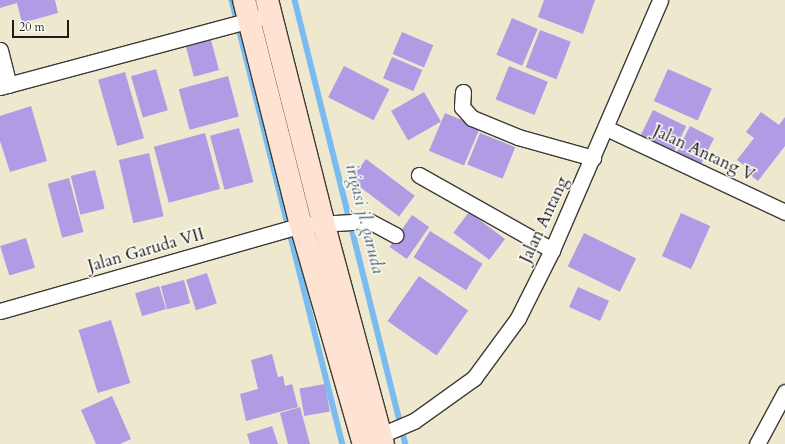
<!DOCTYPE html>
<html>
<head>
<meta charset="utf-8">
<style>
	body { margin:0 }
	#map { position:relative; width:785px; height:444px; overflow:hidden; background:#eee9ce; font-family:Cardo,serif }
	div>[style] { position:absolute }
	[style*='--x'] { left:calc(var(--x)*1px); top:calc(var(--y)*1px); width:calc(var(--w)*1px); rotate:calc(var(--a)*1deg) }
	.stream>* { height:5.5px; margin:-2.75px; padding:0 2.75px; transform-origin:2.75px; border-radius:2.75px; background:#7bbcf0 }
	.building>* { inset:0; background:#b09be5; transform-origin:0 0 }
	.roads { filter:drop-shadow(1px 0 #3c3b37) drop-shadow(-1px 0 #3c3b37) drop-shadow(0 1px #3c3b37) drop-shadow(0 -1px #3c3b37) }
	.minor>* { height:15px; margin:-7.5px; padding:0 7.5px; transform-origin:7.5px; border-radius:7.5px; background:#fff }
	.secondary>* { height:22px; margin:-11px; padding:0 11px; transform-origin:11px; border-radius:11px; background:#fee3d2 }
	span { translate:-50% -50%; white-space:nowrap; text-align:center; line-height:1.15; -webkit-text-stroke:3px #fdfcf7; paint-order:stroke }
	.street-label { font-size:17px; color:#1c1c1c }
	.water-label { font-size:18px; color:#425c71; font-style:italic }
	.scale { position:absolute; left:12px; top:20px; width:57px; height:18px; box-sizing:border-box; border:2px solid #1c1c1c; border-top:0; padding-left:5px; font-size:12px; line-height:14px; white-space:nowrap; color:#1c1c1c; -webkit-text-stroke:3px #fdfcf7; paint-order:stroke }
</style>
</head>
<body>
<div id="map">
	<div class="stream">
		<div style="--x:232;--y:0;--w:458;--a:76"></div>
		<div style="--x:295;--y:0;--w:458;--a:76"></div>
	</div>
	<div class="building">
		<div style="clip-path:polygon(0 0,55px 0,58px 13px,22px 23px,17px 3px,0 8px)"></div>
		<div style="clip-path:polygon(544px 0,595px 0,583px 34px,538px 17px)"></div>
		<div style="left:512px;top:18px;width:28px;height:40px;rotate:23deg"></div>
		<div style="left:540px;top:30px;width:33px;height:40px;rotate:21deg"></div>
		<div style="left:402px;top:32px;width:34px;height:24px;rotate:23deg"></div>
		<div style="left:211px;top:40px;width:31px;height:26px;rotate:75deg"></div>
		<div style="left:392px;top:57px;width:33px;height:23px;rotate:23deg"></div>
		<div style="left:344px;top:66px;width:51px;height:35px;rotate:27deg"></div>
		<div style="left:509px;top:66px;width:42px;height:36px;rotate:22deg"></div>
		<div style="left:156px;top:69px;width:43px;height:26px;rotate:74deg"></div>
		<div style="left:668px;top:69px;width:48px;height:35px;rotate:24deg"></div>
		<div style="left:125px;top:72px;width:69px;height:28px;rotate:74deg"></div>
		<div style="left:228px;top:76px;width:42px;height:51px;rotate:75deg"></div>
		<div style="left:424px;top:92px;width:34px;height:38px;rotate:60deg"></div>
		<div style="clip-path:polygon(31px 106px,47px 161px,10px 172px,0 141px,0 116px)"></div>
		<div style="left:653px;top:110px;width:37px;height:32px;rotate:26deg"></div>
		<div style="clip-path:polygon(761px 112px,779px 125px,785px 117px,785px 146px,758px 181px,744px 170px,746px 167px,737px 160px,754px 138px,746px 132px)"></div>
		<div style="left:445px;top:113px;width:38px;height:41px;rotate:23deg"></div>
		<div style="left:690px;top:126px;width:27px;height:33px;rotate:27deg"></div>
		<div style="left:239px;top:128px;width:56px;height:30px;rotate:75deg"></div>
		<div style="left:205px;top:133px;width:58px;height:53px;rotate:75deg"></div>
		<div style="left:480px;top:133px;width:38px;height:34px;rotate:22deg"></div>
		<div style="left:149px;top:153px;width:65px;height:31px;rotate:77deg"></div>
		<div style="left:366px;top:159px;width:61px;height:26px;rotate:37deg"></div>
		<div style="left:95px;top:170px;width:40px;height:25px;rotate:76deg"></div>
		<div style="left:69px;top:178px;width:56px;height:22px;rotate:75deg"></div>
		<div style="left:469px;top:212px;width:45px;height:26px;rotate:37deg"></div>
		<div style="left:681px;top:213px;width:32px;height:47px;rotate:24deg"></div>
		<div style="left:412px;top:215px;width:21px;height:39px;rotate:35deg"></div>
		<div style="left:430px;top:231px;width:62px;height:31px;rotate:32deg"></div>
		<div style="left:584px;top:233px;width:58px;height:37px;rotate:26deg"></div>
		<div style="left:26px;top:238px;width:31px;height:27px;rotate:73deg"></div>
		<div style="left:207px;top:273px;width:32px;height:22px;rotate:72deg"></div>
		<div style="left:419px;top:276px;width:60px;height:55px;rotate:35deg"></div>
		<div style="left:184px;top:280px;width:24px;height:24px;rotate:75deg"></div>
		<div style="left:159px;top:286px;width:24px;height:25px;rotate:73deg"></div>
		<div style="left:578px;top:287px;width:34px;height:22px;rotate:24deg"></div>
		<div style="left:111px;top:320px;width:66px;height:34px;rotate:73deg"></div>
		<div style="clip-path:polygon(272px 354px,278px 377px,283px 376px,285px 386px,292px 384px,298px 407px,246px 421px,240px 394px,258px 389px,251px 360px)"></div>
		<div style="left:325px;top:384px;width:28px;height:26px;rotate:80deg"></div>
		<div style="clip-path:polygon(112px 396px,131px 439px,120px 444px,96px 444px,81px 410px)"></div>
		<div style="clip-path:polygon(300px 407px,310px 444px,288px 444px,280px 413px)"></div>
		<div style="clip-path:polygon(272px 426px,278px 444px,250px 444px,247px 434px)"></div>
	</div>
	<div class="roads">
		<div class="minor">
			<div style="--x:0;--y:50;--w:36;--a:76"></div>
			<div style="--x:0;--y:87;--w:267;--a:-15"></div>
			<div style="--x:463;--y:92;--w:15;--a:94"></div>
			<div style="--x:462;--y:107;--w:15;--a:48"></div>
			<div style="--x:472;--y:118;--w:50;--a:22.4"></div>
			<div style="--x:518;--y:137;--w:78;--a:15.6"></div>
			<div style="--x:606;--y:128;--w:198;--a:25.1"></div>
			<div style="--x:419;--y:175;--w:153;--a:29.4"></div>
			<div style="--x:0;--y:311;--w:313;--a:-15.9"></div>
			<div style="--x:301;--y:225;--w:68;--a:-3.4"></div>
			<div style="--x:369;--y:221;--w:30;--a:28"></div>
			<div style="--x:381;--y:435;--w:36;--a:-23"></div>
			<div style="--x:414;--y:421;--w:74;--a:-35.6"></div>
			<div style="--x:474;--y:378;--w:74;--a:-53.7"></div>
			<div style="--x:518;--y:318;--w:76;--a:-63.4"></div>
			<div style="--x:552;--y:250;--w:272;--a:-66.6"></div>
			<div style="--x:757;--y:444;--w:59;--a:-61.7"></div>
		</div>
		<div class="secondary">
			<div style="--x:244;--y:0;--w:232;--a:75.8"></div>
			<div style="--x:301;--y:225;--w:228;--a:74"></div>
			<div style="--x:267;--y:0;--w:229;--a:75.8"></div>
			<div style="--x:323;--y:222;--w:230;--a:74.9"></div>
		</div>
	</div>
	<div class="street-label">
		<span style="left:704px;top:153px;rotate:25deg">Jalan Antang V</span>
		<span style="left:544px;top:220px;rotate:-65deg">Jalan Antang</span>
		<span style="left:146px;top:250px;rotate:-16deg">Jalan Garuda VII</span>
	</div>
	<div class="water-label">
		<span style="left:364px;top:219px;rotate:76deg">irigasi jl. garuda</span>
	</div>
	<div class="scale">20 m</div>
</div>
</body>
</html>
